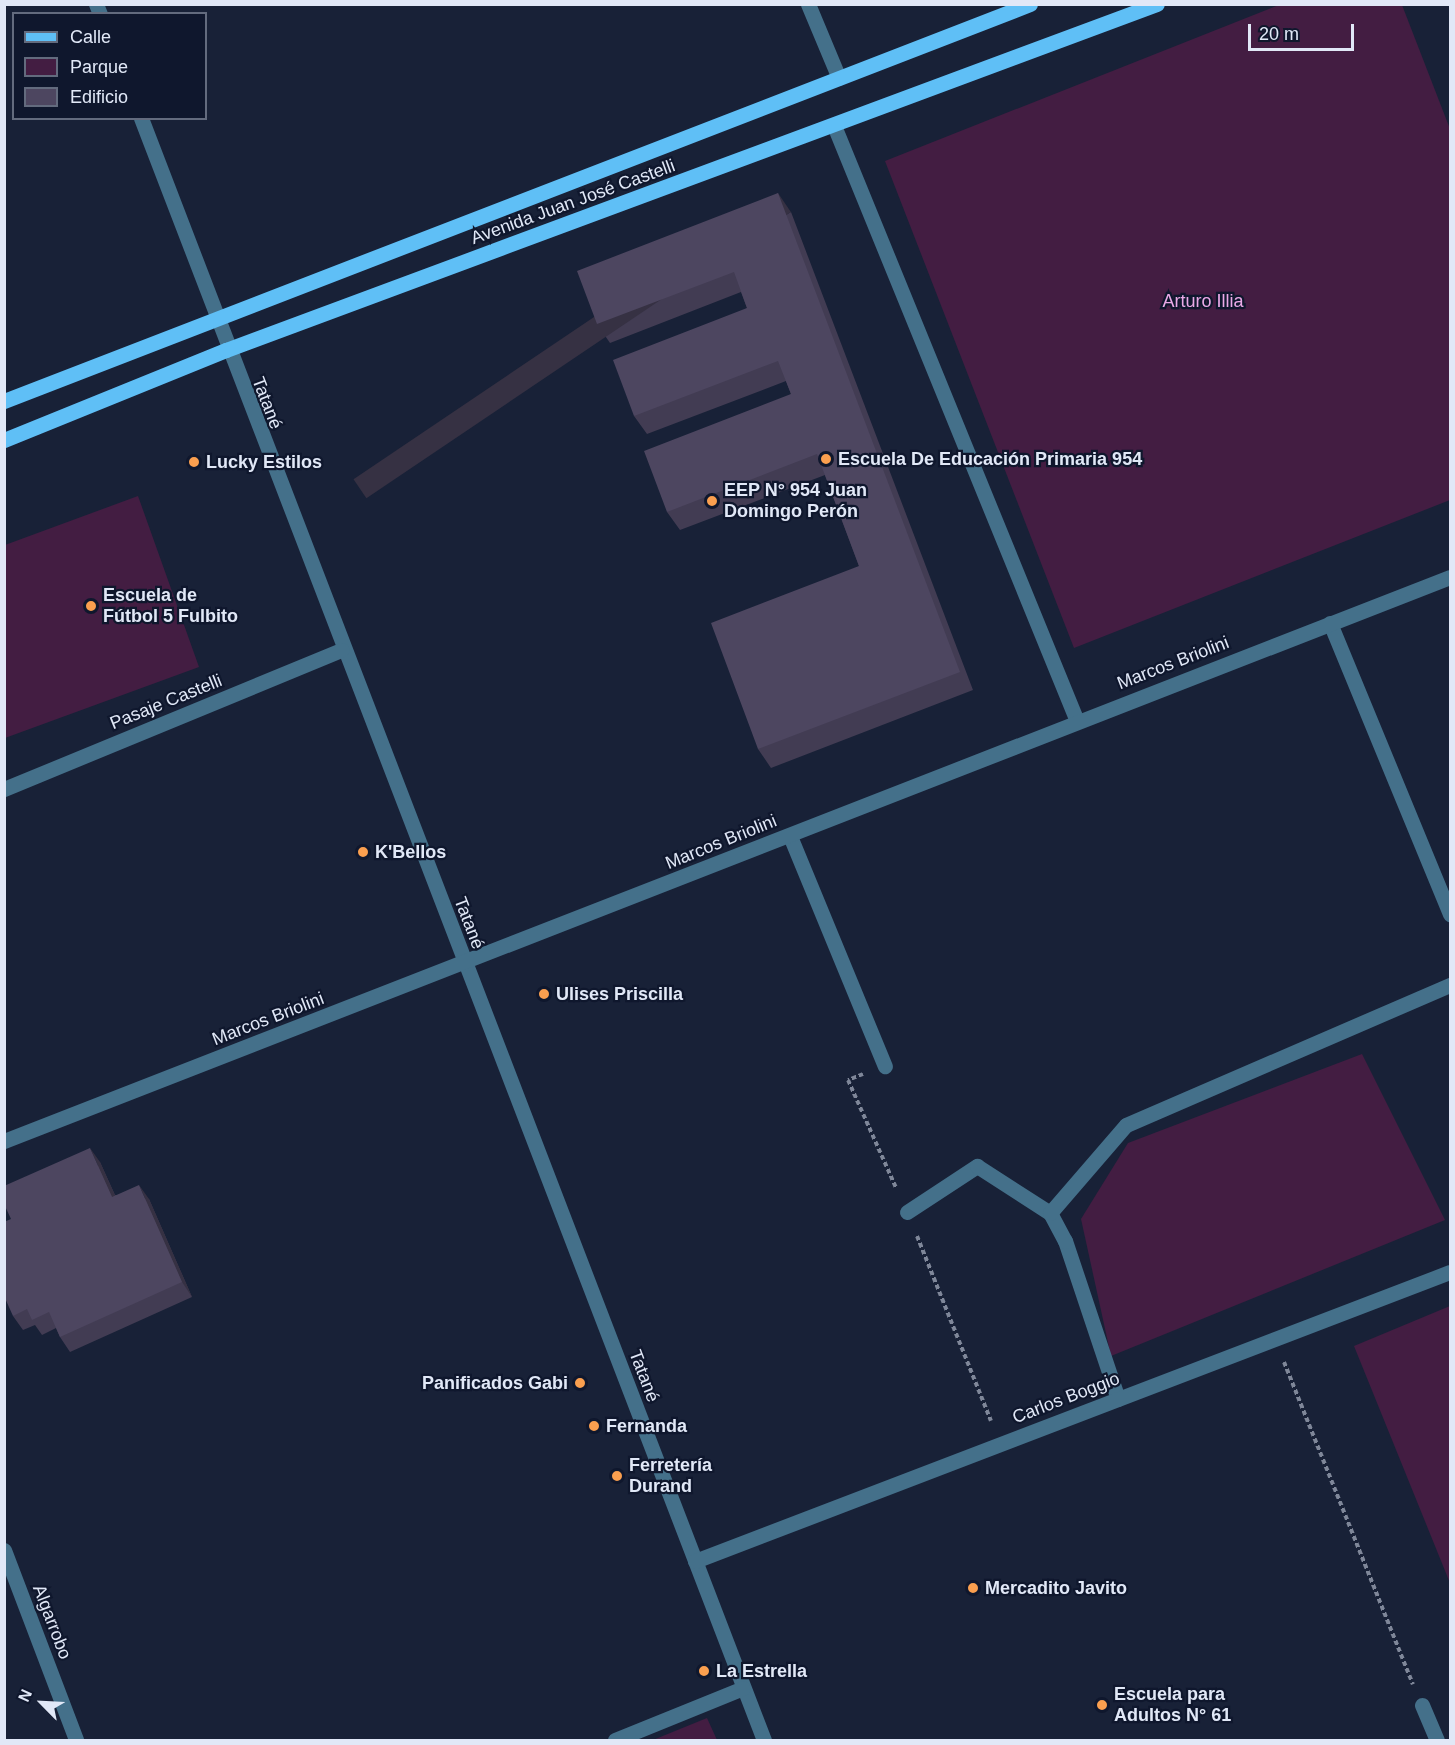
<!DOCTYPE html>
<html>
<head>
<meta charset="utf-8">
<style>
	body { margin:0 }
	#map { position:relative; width:1455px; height:1745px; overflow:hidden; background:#182137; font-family:Arial,sans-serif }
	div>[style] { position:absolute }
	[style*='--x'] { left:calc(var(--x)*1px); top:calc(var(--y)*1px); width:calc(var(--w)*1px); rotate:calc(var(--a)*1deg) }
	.green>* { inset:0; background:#431d42 }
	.path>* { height:4px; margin-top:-2px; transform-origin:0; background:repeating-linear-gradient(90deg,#7f8799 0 4.5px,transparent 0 7.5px) }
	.minor>* { height:15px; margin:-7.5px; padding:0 7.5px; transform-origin:7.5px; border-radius:7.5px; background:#44708a }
	.major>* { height:15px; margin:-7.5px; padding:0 7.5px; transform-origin:7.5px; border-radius:7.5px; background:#5fbff6 }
	.wall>* { inset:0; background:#423c53 }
	.shaded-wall>* { inset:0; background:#363143; transform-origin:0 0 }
	.building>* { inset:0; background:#4d4660 }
	.dots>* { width:16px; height:16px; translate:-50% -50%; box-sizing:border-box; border:3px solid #0f172d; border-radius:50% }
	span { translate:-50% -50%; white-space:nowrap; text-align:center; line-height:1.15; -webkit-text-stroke:4.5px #0f172d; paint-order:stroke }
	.street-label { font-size:18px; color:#e1e8f7 }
	.park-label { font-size:18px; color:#eaa9e7 }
	.poi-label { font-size:18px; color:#e1e8f7; font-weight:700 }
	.left { translate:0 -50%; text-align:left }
	.right { translate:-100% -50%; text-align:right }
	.frame { position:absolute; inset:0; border:6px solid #e1e8f7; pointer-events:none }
	.legend { position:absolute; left:12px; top:12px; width:195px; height:108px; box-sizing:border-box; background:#0f172d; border:2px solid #636b7e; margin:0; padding:8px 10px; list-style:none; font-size:18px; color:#e1e8f7 }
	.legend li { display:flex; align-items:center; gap:12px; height:30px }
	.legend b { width:30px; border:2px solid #636b7e }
	.north { position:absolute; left:12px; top:1673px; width:60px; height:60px; -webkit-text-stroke:4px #0f172d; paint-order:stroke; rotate:294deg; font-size:16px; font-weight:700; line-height:24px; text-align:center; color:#e1e8f7 }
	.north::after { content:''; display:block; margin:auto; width:21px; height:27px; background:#e1e8f7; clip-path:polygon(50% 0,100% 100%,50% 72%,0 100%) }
	.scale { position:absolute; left:1248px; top:24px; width:106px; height:27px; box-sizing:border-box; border:3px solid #e1e8f7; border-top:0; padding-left:8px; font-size:18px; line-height:21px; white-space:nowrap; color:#e1e8f7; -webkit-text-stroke:4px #0f172d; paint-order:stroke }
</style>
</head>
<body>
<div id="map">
	<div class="green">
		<div style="clip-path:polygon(1279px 5px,1402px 5px,1450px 129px,1450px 500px,1074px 648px,885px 161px)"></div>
		<div style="clip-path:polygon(138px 496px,199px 667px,5px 738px,5px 545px)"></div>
		<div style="clip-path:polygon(1362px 1054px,1445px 1220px,1111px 1356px,1081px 1219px,1128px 1143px)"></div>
		<div style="clip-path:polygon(1450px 1306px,1450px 1583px,1354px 1346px)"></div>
		<div style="clip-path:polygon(707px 1718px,717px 1740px,653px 1740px)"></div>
	</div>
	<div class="path">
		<div style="--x:863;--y:1074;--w:16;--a:158"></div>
		<div style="--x:848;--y:1080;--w:118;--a:66"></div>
		<div style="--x:917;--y:1236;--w:199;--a:68.2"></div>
		<div style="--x:1284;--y:1362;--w:347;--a:68.2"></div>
	</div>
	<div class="minor">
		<div style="--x:96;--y:4;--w:11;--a:68"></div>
		<div style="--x:808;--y:4;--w:80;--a:67.3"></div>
		<div style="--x:141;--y:118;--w:1738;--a:68.99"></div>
		<div style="--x:835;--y:128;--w:640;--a:67.8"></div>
		<div style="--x:1330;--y:623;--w:315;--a:67.6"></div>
		<div style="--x:4;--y:789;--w:365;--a:-22.4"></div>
		<div style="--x:790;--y:836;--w:249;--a:67.6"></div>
		<div style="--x:4;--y:1141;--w:1552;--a:-21.31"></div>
		<div style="--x:907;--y:1212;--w:84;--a:-33.3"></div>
		<div style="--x:977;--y:1166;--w:87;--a:32.8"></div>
		<div style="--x:1118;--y:1399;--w:167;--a:-108.5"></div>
		<div style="--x:1065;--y:1241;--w:32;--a:-118"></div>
		<div style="--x:1050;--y:1213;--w:116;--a:-49.2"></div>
		<div style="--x:1126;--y:1125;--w:353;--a:-23.4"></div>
		<div style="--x:4;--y:1550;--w:203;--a:69.2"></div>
		<div style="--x:695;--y:1561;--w:808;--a:-20.95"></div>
		<div style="--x:1422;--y:1705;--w:38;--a:67"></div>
		<div style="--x:615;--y:1740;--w:138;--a:-22.1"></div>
	</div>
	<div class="major">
		<div style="--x:4;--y:401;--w:1100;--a:-21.15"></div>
		<div style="--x:4;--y:440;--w:240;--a:-22.1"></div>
		<div style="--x:226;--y:350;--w:993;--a:-20.39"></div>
	</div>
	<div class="wall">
		<div style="clip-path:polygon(791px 212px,973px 690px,771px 768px,758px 749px,859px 566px,825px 475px,680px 530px,667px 512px,791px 394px,786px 381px,647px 434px,634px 416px,747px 308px,741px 292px,610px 343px,597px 324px)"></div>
		<div style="clip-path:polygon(100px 1162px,115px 1195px,149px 1199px,192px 1297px,70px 1352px,60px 1337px,56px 1328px,42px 1335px,35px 1325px,23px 1330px,13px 1316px)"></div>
	</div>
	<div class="shaded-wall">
		<div style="left:778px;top:193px;width:23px;height:512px;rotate:56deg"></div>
		<div style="clip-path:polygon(90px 1148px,100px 1162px,122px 1211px,112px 1197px)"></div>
		<div style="clip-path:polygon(139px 1185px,149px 1199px,192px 1297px,182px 1282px)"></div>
	</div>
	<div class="building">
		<div style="clip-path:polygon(778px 193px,960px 672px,758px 749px,711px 623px,859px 566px,817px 454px,667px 512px,644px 451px,791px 394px,778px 361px,634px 416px,613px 360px,747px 308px,734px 272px,597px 324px,577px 271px)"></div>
		<div style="clip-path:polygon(90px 1148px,112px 1197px,139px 1185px,182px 1282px,60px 1337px,49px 1312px,32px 1320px,27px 1309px,13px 1316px,4px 1296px,4px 1222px,11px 1219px,4px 1204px,4px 1186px)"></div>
	</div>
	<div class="dots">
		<div style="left:826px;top:459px;background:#fa9f4f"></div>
		<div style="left:194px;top:462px;background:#fa9f4f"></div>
		<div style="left:712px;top:501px;background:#fa9f4f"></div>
		<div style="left:91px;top:606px;background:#fa9f4f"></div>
		<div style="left:363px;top:852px;background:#fa9f4f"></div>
		<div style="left:544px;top:994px;background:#fa9f4f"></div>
		<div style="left:580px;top:1383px;background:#fa9f4f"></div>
		<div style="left:594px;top:1426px;background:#fa9f4f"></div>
		<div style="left:617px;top:1476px;background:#fa9f4f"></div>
		<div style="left:973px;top:1588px;background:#fa9f4f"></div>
		<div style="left:704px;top:1671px;background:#fa9f4f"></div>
		<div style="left:1102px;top:1705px;background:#fa9f4f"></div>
	</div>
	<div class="street-label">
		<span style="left:573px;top:202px;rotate:-20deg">Avenida Juan José Castelli</span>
		<span style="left:267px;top:403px;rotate:69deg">Tatané</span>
		<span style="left:1173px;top:663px;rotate:-21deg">Marcos Briolini</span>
		<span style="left:166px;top:702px;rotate:-22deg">Pasaje Castelli</span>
		<span style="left:721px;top:842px;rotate:-22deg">Marcos Briolini</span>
		<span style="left:469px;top:923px;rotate:69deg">Tatané</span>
		<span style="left:268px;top:1019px;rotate:-21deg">Marcos Briolini</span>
		<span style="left:644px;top:1376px;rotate:69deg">Tatané</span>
		<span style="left:1066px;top:1398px;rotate:-21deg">Carlos Boggio</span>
		<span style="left:52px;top:1622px;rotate:69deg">Algarrobo</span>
	</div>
	<div class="park-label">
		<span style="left:1203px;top:301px">Arturo Illia</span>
	</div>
	<div class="poi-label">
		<span class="left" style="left:838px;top:459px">Escuela De Educación Primaria 954</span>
		<span class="left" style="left:206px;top:462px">Lucky Estilos</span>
		<span class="left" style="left:724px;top:501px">EEP N° 954 Juan<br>Domingo Perón</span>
		<span class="left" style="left:103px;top:606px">Escuela de<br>Fútbol 5 Fulbito</span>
		<span class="left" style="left:375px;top:852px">K'Bellos</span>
		<span class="left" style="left:556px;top:994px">Ulises Priscilla</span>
		<span class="right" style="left:568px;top:1383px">Panificados Gabi</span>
		<span class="left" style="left:606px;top:1426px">Fernanda</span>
		<span class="left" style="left:629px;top:1476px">Ferretería<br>Durand</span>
		<span class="left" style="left:985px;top:1588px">Mercadito Javito</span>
		<span class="left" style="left:716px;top:1671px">La Estrella</span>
		<span class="left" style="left:1114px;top:1705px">Escuela para<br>Adultos N° 61</span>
	</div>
	<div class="frame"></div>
	<ul class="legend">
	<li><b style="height:8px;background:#5fbff6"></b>Calle</li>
	<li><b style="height:16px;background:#431d42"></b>Parque</li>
	<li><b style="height:16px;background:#4d4660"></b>Edificio</li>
	</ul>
	<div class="north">N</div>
	<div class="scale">20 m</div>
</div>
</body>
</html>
